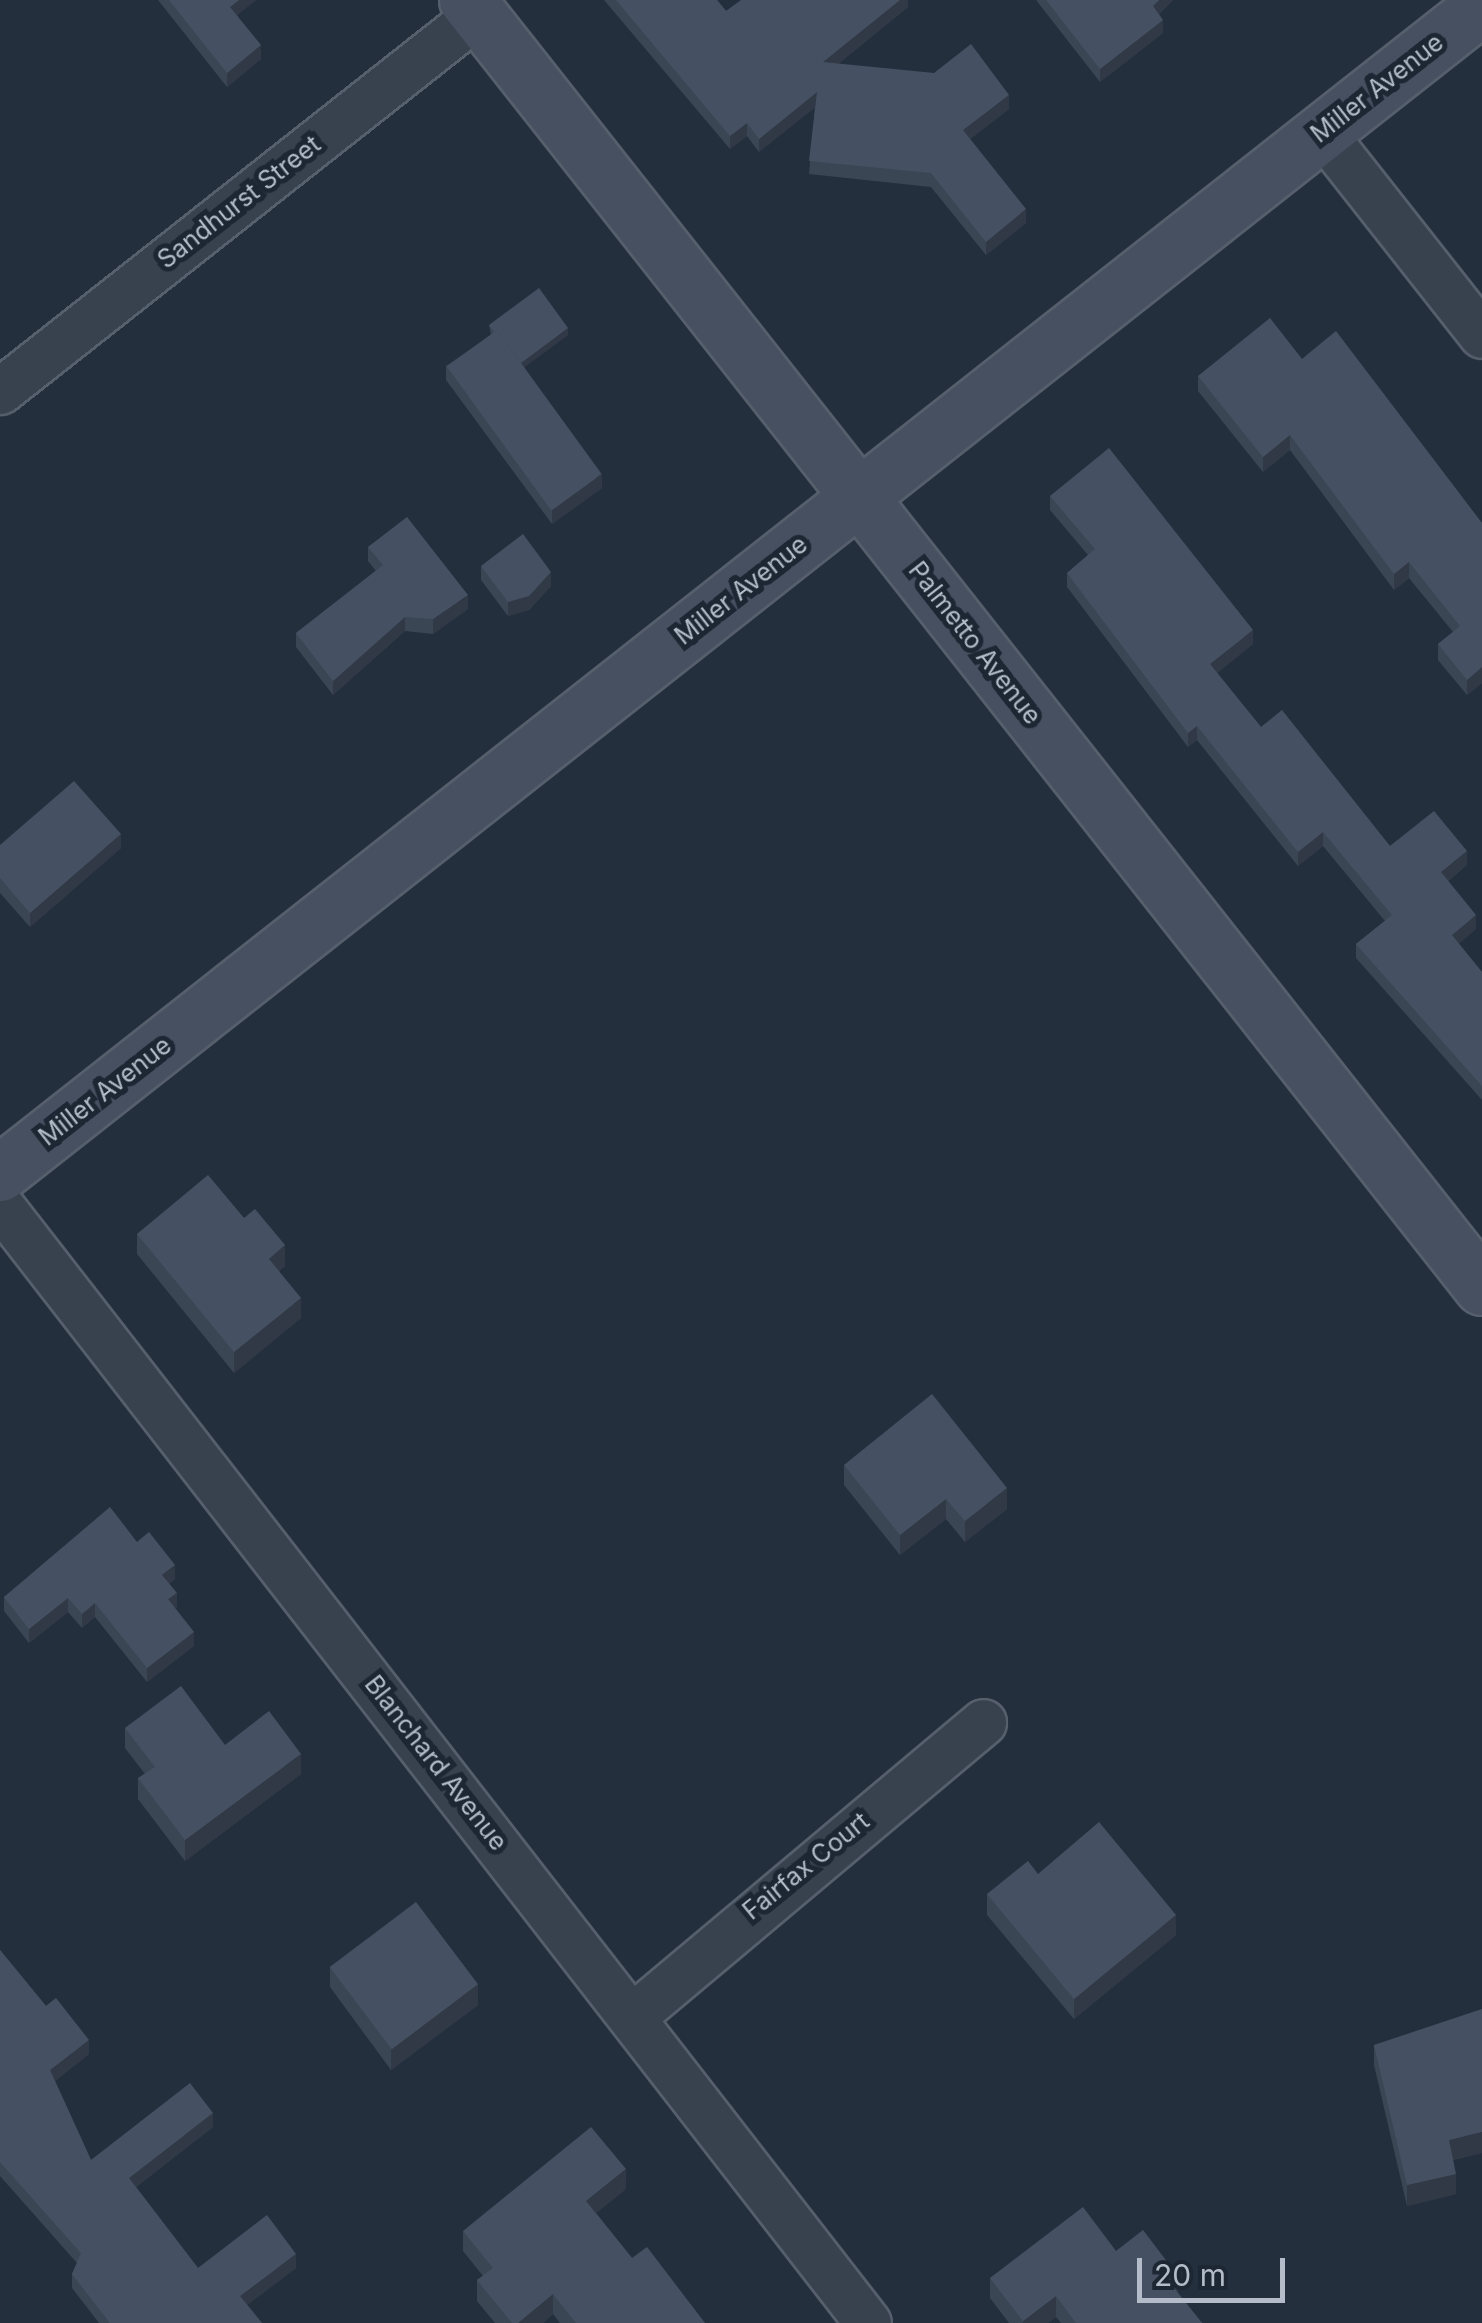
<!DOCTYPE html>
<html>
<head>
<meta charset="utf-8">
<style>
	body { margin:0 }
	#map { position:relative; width:1482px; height:2323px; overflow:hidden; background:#242f3e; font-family:Inter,sans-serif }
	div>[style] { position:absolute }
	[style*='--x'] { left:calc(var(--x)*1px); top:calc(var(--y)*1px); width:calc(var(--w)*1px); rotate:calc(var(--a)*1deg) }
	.roads { filter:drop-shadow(2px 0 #565f6c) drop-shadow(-2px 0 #565f6c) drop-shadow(0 2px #565f6c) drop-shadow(0 -2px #565f6c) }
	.street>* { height:45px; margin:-22.5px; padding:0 22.5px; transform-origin:22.5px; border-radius:22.5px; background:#38414e }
	.secondary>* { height:55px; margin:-27.5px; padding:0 27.5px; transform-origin:27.5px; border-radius:27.5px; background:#465061 }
	.wall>* { inset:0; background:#3b4654 }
	.shaded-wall>* { inset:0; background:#303945 }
	.building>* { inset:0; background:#455162; transform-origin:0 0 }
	span { translate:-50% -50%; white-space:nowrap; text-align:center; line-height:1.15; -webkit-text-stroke:10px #1d2633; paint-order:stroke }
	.street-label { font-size:25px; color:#b4bcc9 }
	.scale { position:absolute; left:1137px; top:2258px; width:148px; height:45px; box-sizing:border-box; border:5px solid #b4bcc9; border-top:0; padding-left:12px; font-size:30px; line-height:35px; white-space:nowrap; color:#b4bcc9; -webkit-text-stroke:8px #1d2633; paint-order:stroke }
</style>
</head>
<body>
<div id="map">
	<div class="roads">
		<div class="street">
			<div style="--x:1322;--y:132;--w:258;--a:51.8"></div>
			<div style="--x:0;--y:391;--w:609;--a:-38.26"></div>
			<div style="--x:0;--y:1205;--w:1415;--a:52.17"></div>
			<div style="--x:633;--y:2016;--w:457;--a:-40"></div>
		</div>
		<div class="secondary">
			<div style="--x:467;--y:0;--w:1639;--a:51.74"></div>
			<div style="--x:0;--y:1173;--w:1886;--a:-38.22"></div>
		</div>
	</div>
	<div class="wall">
		<div style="clip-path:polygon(158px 0,256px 0,237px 15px,261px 59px,227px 87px)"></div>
		<div style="clip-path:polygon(604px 0,717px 0,726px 11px,908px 0,908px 7px,838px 64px,1009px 109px,970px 139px,1026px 223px,986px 255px,931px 187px,809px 174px,815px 107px,759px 152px,747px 136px,730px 149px)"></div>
		<div style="clip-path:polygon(1036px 0,1173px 0,1159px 14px,1163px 33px,1100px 82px)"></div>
		<div style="clip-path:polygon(489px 325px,568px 335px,524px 367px,602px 488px,552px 524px,446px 380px,446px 366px,491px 335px)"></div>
		<div style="clip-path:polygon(1302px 359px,1482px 523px,1482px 683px,1467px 695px,1438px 660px,1438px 644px,1453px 632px,1409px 578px,1394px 590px,1290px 450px,1263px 472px,1198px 391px,1198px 376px)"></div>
		<div style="clip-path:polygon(1050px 496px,1253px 644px,1217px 673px,1261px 727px,1390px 846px,1467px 865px,1448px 881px,1476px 929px,1458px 944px,1482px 972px,1482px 1100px,1356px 958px,1356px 944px,1385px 921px,1323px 846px,1298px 866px,1197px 740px,1188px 747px,1067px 587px,1067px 573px,1088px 555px,1050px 510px)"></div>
		<div style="clip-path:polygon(368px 547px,468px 609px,433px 634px,405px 631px,333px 695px,296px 647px,296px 633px,376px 571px,368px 561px)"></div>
		<div style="clip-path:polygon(481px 566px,551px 586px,529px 610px,508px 616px,481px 580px)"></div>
		<div style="clip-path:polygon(0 845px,121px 848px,30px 927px,0 893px)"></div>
		<div style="clip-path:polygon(137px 1234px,285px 1266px,279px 1271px,301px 1318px,234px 1373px,137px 1254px)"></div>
		<div style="clip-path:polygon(844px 1465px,1007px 1509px,965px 1542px,946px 1519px,900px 1555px,844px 1485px)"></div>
		<div style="clip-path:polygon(175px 1579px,169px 1584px,177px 1607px,175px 1608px,194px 1646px,147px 1682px,95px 1617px,82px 1628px,68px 1612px,29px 1643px,4px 1611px,4px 1597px)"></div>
		<div style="clip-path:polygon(125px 1728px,225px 1745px,301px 1774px,185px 1861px,138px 1799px,138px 1778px,145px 1774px,125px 1748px)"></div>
		<div style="clip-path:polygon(1038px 1874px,1176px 1935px,1074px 2019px,987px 1915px,987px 1894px)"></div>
		<div style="clip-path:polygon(0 1950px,46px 2006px,89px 2054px,55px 2081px,91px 2160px,213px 2127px,136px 2187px,198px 2268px,296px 2268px,247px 2305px,262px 2323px,99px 2323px,72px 2288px,72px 2274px,77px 2263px,0 2176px)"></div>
		<div style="clip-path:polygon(330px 1967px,478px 2005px,391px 2070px,330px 1987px)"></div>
		<div style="clip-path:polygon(1374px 2045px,1482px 2153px,1453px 2160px,1456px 2194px,1407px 2206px,1374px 2065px)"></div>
		<div style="clip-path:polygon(626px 2189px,596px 2213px,632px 2258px,705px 2323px,560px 2323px,553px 2314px,543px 2323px,495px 2323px,477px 2301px,477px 2280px,483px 2276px,463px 2251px,463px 2231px)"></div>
		<div style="clip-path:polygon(1116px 2251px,1178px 2293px,1202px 2323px,1061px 2323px,1056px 2317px,1048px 2323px,1009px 2323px,990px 2298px,990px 2278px)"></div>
	</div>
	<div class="shaded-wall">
		<div style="clip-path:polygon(239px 0,256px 0,230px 21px,230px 7px)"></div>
		<div style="clip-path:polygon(900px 0,908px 0,908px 7px,823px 76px,823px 62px)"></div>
		<div style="clip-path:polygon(1159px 0,1173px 0,1153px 19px,1153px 6px)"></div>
		<div style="clip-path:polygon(1163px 20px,1163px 33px,1100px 82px,1100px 69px)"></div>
		<div style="clip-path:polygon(261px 45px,261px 59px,227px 87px,227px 73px)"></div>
		<div style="clip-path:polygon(817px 92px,817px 106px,759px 152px,759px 139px)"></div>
		<div style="clip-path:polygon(1009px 95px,1009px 109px,963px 144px,963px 130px)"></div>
		<div style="clip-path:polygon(747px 123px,747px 136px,730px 149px,730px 136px)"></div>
		<div style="clip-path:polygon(1026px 209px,1026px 223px,986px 255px,986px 242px)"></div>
		<div style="clip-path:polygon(568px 328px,568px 335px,518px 372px,518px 364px)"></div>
		<div style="clip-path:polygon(1290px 435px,1290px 450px,1263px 472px,1263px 457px)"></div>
		<div style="clip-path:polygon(602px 474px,602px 488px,552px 524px,552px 510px)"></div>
		<div style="clip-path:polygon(1409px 562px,1409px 578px,1394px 590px,1394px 574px)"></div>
		<div style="clip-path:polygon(551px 572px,551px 586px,529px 610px,508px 616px,508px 602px)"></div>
		<div style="clip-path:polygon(468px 595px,468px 609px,433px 634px,433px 619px)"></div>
		<div style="clip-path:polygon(405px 617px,405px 631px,333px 695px,333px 681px)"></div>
		<div style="clip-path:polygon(1253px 630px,1253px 644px,1210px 679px,1210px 664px)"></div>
		<div style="clip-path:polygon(1482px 667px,1482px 683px,1467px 695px,1467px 680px)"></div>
		<div style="clip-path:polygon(1197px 726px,1197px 740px,1188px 747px,1188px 733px)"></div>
		<div style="clip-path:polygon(1323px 832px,1323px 846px,1298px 866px,1298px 852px)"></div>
		<div style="clip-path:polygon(121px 834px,121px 848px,30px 927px,30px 913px)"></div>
		<div style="clip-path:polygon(1467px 851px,1467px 865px,1441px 886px,1441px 872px)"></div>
		<div style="clip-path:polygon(1476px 915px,1476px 929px,1452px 950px,1452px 935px)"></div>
		<div style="clip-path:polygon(285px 1245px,285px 1266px,269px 1279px,269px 1259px)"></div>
		<div style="clip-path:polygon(301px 1298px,301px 1318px,234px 1373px,234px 1352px)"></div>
		<div style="clip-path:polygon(1007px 1488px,1007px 1509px,965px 1542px,965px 1521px)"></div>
		<div style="clip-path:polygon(946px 1499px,946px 1519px,900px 1555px,900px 1535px)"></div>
		<div style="clip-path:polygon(175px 1565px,175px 1579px,162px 1589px,162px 1575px)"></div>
		<div style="clip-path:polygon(177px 1593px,177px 1607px,168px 1613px,168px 1599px)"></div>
		<div style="clip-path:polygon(68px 1598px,68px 1612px,29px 1643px,29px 1629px)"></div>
		<div style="clip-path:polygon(95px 1603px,95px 1617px,82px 1628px,82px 1614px)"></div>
		<div style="clip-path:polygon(194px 1632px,194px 1646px,147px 1682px,147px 1668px)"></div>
		<div style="clip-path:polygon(301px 1754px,301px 1774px,185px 1861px,185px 1840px)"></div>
		<div style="clip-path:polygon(1176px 1915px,1176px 1935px,1074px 2019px,1074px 1999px)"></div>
		<div style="clip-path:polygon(478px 1984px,478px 2005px,391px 2070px,391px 2049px)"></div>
		<div style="clip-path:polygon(89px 2040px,89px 2054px,50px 2085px,50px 2070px)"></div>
		<div style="clip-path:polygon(213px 2113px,213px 2127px,129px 2192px,129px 2178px)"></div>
		<div style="clip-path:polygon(1482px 2132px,1482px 2153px,1449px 2161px,1449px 2140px)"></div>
		<div style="clip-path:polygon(626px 2169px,626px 2189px,586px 2221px,586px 2201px)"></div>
		<div style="clip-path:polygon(1456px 2174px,1456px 2194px,1407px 2206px,1407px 2185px)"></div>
		<div style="clip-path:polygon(296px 2254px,296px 2268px,240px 2310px,240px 2296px)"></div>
		<div style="clip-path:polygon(1178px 2276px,1178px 2297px,1170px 2283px)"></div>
		<div style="clip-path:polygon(553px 2294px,553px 2314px,543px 2323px,518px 2323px)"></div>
		<div style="clip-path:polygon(1056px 2296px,1056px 2317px,1048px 2323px,1023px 2323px,1023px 2321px)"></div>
	</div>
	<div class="building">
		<div style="clip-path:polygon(169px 0,239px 0,230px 7px,261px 45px,227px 73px)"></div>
		<div style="clip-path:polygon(616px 0,717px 0,726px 11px,741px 0,900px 0,823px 62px,934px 73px,971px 44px,1009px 95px,963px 130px,1026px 209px,986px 242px,931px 173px,809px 161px,817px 92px,759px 139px,747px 123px,730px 136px)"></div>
		<div style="clip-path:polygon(1046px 0,1159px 0,1153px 6px,1163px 20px,1100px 69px)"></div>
		<div style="clip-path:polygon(539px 288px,568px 328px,521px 363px,497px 330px,494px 332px,489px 325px)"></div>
		<div style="clip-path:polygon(1270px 318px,1302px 359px,1336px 331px,1482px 523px,1482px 667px,1467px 680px,1438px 644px,1460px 626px,1409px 562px,1394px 574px,1290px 435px,1263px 457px,1198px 376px)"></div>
		<div style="left:497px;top:330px;width:178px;height:62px;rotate:54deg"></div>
		<div style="clip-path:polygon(1109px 448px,1253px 630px,1210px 664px,1261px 727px,1282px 710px,1390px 846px,1434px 811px,1467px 851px,1441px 872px,1476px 915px,1452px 935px,1482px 972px,1482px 1086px,1356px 944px,1392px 915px,1323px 832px,1298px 852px,1197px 726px,1188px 733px,1067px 573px,1095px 549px,1050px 496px)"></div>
		<div style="clip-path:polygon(407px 517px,468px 595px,433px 619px,405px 617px,333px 681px,296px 633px,383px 565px,368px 547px)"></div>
		<div style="clip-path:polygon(523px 534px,551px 572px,529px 596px,508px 602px,481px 566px)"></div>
		<div style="clip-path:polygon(74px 781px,121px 834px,30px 913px,0 878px,0 845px)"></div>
		<div style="clip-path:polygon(208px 1175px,244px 1218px,255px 1209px,285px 1245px,269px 1259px,301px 1298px,234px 1352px,137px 1234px)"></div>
		<div style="clip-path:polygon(932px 1394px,1007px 1488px,965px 1521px,946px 1499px,900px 1535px,844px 1465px)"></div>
		<div style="clip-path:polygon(110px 1507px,137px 1542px,149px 1532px,175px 1565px,162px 1575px,177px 1593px,168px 1599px,194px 1632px,147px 1668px,95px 1603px,82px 1614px,68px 1598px,29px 1629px,4px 1597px)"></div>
		<div style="clip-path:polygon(181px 1686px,225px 1745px,269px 1711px,301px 1754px,185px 1840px,138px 1778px,155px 1767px,125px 1728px)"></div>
		<div style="clip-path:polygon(1099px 1822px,1176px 1915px,1074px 1999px,987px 1894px,1028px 1861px,1038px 1874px)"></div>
		<div style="left:416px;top:1902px;width:103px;height:108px;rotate:53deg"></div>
		<div style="clip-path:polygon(0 1950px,46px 2006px,56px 1998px,89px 2040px,50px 2070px,91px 2160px,190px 2083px,213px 2113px,129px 2178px,198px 2268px,267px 2215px,296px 2254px,240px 2296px,262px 2323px,110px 2323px,72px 2274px,81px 2253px,0 2162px)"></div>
		<div style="clip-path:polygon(1482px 2009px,1482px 2132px,1449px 2140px,1456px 2174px,1407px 2185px,1374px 2045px)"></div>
		<div style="clip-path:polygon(591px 2127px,626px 2169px,586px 2201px,632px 2258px,647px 2247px,705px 2323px,576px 2323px,553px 2294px,518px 2323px,512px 2323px,477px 2280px,493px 2268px,463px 2231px)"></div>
		<div style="clip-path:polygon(1083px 2207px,1116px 2251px,1143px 2230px,1178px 2276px,1170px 2283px,1202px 2323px,1076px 2323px,1056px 2296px,1023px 2321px,990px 2278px)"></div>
	</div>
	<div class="street-label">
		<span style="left:1377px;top:88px;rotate:-38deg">Miller Avenue</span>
		<span style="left:239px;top:202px;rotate:-38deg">Sandhurst Street</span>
		<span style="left:741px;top:590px;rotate:-38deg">Miller Avenue</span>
		<span style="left:975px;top:643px;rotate:52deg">Palmetto Avenue</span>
		<span style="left:105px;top:1091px;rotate:-38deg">Miller Avenue</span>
		<span style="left:436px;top:1763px;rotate:52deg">Blanchard Avenue</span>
		<span style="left:806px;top:1866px;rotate:-39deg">Fairfax Court</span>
	</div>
	<div class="scale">20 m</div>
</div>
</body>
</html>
